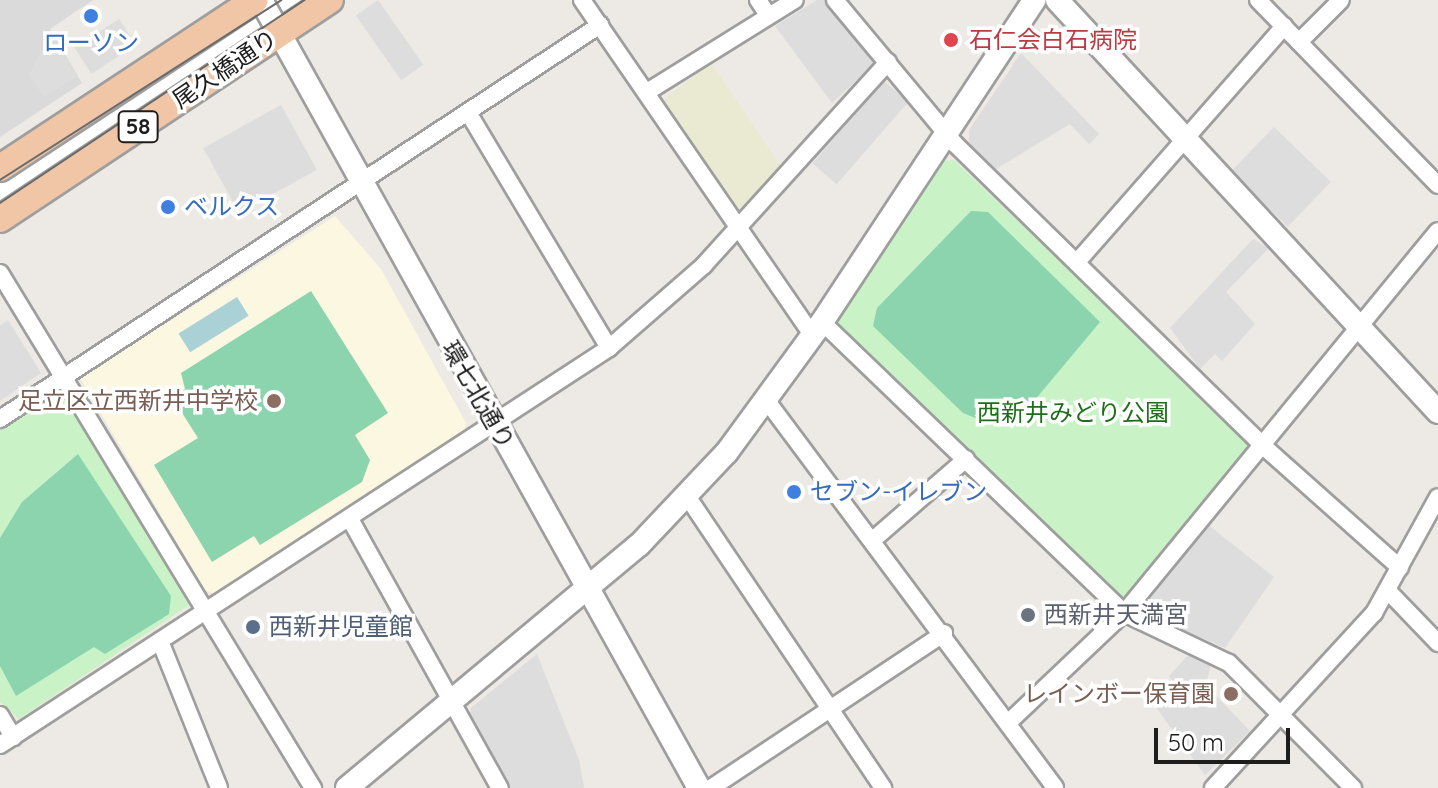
<!DOCTYPE html>
<html>
<head>
<meta charset="utf-8">
<style>
	body { margin:0 }
	#map { position:relative; width:1438px; height:788px; overflow:hidden; background:#ede9e4; font-family:Quicksand,"Noto Sans JP",sans-serif }
	div>[style] { position:absolute }
	[style*='--x'] { left:calc(var(--x)*1px); top:calc(var(--y)*1px); width:calc(var(--w)*1px); rotate:calc(var(--a)*1deg) }
	.residential>* { inset:0; background:#dbdadb }
	.education>* { inset:0; background:#fbf7e0 }
	.farmland>* { inset:0; background:#eae9d2 }
	.park>* { inset:0; background:#c9f3c6 }
	.pitch>* { inset:0; background:#8bd4ae }
	.parking>* { inset:0; background:#ddd; transform-origin:0 0 }
	.water>* { inset:0; background:#aad2d6; transform-origin:0 0 }
	.pier>* { inset:0; background:#fff }
	.roads { filter:drop-shadow(2px 0 #9e9e9e) drop-shadow(-2px 0 #9e9e9e) drop-shadow(0 2px #9e9e9e) drop-shadow(0 -2px #9e9e9e) }
	.minor>* { height:16px; margin:-8px; padding:0 8px; transform-origin:8px; border-radius:8px; background:#fff }
	.tertiary>* { height:22px; margin:-11px; padding:0 11px; transform-origin:11px; border-radius:11px; background:#fff }
	.primary>* { height:26px; margin:-13px; padding:0 13px; transform-origin:13px; border-radius:13px; background:#f1c6a6 }
	.tram>* { height:2px; margin:-1px; padding:0 1px; transform-origin:1px; border-radius:1px; background:#6b6b6b }
	.dots>* { width:22px; height:22px; translate:-50% -50%; box-sizing:border-box; border:4px solid #fff; border-radius:50% }
	span { translate:-50% -50%; white-space:nowrap; text-align:center; line-height:1.15; -webkit-text-stroke:7px #fff; paint-order:stroke }
	.shield-label span { padding:2px 6px; background:#fff; border:2px solid; border-radius:6px; -webkit-text-stroke-width:0 }
	.shield-label { font-size:22px; color:#1d1d1d; font-weight:700 }
	.health-label { font-size:24px; color:#be3a42 }
	.left { translate:0 -50%; text-align:left }
	.shop-label { font-size:24px; color:#366cbe }
	.street-label { font-size:24px; color:#1d1d1d }
	.education-label { font-size:24px; color:#785e54 }
	.right { translate:-100% -50%; text-align:right }
	.park-label { font-size:24px; color:#1c6f18 }
	.worship-label { font-size:24px; color:#5b616d }
	.service-label { font-size:24px; color:#4e5e75 }
	.scale { position:absolute; left:1154px; top:728px; width:136px; height:36px; box-sizing:border-box; border:4px solid #1d1d1d; border-top:0; padding-left:10px; font-size:24px; line-height:28px; white-space:nowrap; color:#1d1d1d; -webkit-text-stroke:6px #fff; paint-order:stroke }
</style>
</head>
<body>
<div id="map">
	<div class="residential">
		<div style="clip-path:polygon(0 0,93px 0,50px 29px,82px 83px,0 137px)"></div>
	</div>
	<div class="education">
		<div style="clip-path:polygon(335px 216px,381px 269px,466px 423px,464px 433px,214px 594px,205px 590px,80px 378px)"></div>
	</div>
	<div class="farmland">
		<div style="clip-path:polygon(711px 63px,781px 167px,745px 207px,737px 207px,663px 100px)"></div>
	</div>
	<div class="park">
		<div style="clip-path:polygon(954px 160px,1254px 447px,1122px 600px,833px 322px,941px 161px)"></div>
		<div style="clip-path:polygon(55px 394px,64px 396px,189px 605px,19px 719px,0 702px,0 430px)"></div>
	</div>
	<div class="pitch">
		<div style="clip-path:polygon(971px 211px,988px 212px,1100px 322px,1029px 407px,993px 425px,963px 413px,873px 326px,877px 308px)"></div>
		<div style="clip-path:polygon(311px 291px,388px 413px,355px 435px,370px 460px,362px 482px,260px 545px,254px 536px,212px 562px,154px 465px,198px 438px,172px 397px,185px 389px,181px 373px)"></div>
		<div style="clip-path:polygon(78px 454px,171px 596px,169px 614px,105px 654px,94px 647px,16px 696px,0 666px,0 538px,22px 502px)"></div>
	</div>
	<div class="parking">
		<div style="left:378px;top:0;width:79px;height:27px;rotate:55deg"></div>
		<div style="clip-path:polygon(817px 0,825px 0,877px 61px,832px 103px,775px 26px)"></div>
		<div style="left:119px;top:19px;width:31px;height:53px;rotate:57deg"></div>
		<div style="clip-path:polygon(51px 33px,77px 77px,44px 97px,29px 75px)"></div>
		<div style="clip-path:polygon(1021px 53px,1099px 134px,1089px 144px,1070px 124px,996px 169px,969px 143px,969px 130px)"></div>
		<div style="left:884px;top:81px;width:32px;height:109px;rotate:41deg"></div>
		<div style="left:281px;top:105px;width:74px;height:89px;rotate:61deg"></div>
		<div style="left:1274px;top:127px;width:79px;height:62px;rotate:44deg"></div>
		<div style="clip-path:polygon(1253px 239px,1269px 248px,1226px 292px,1255px 324px,1222px 361px,1215px 354px,1200px 369px,1170px 328px)"></div>
		<div style="clip-path:polygon(8px 320px,41px 373px,0 401px,0 325px)"></div>
		<div style="clip-path:polygon(1207px 524px,1274px 577px,1225px 648px,1138px 610px)"></div>
		<div style="clip-path:polygon(1190px 653px,1211px 664px,1206px 685px,1250px 731px,1205px 775px,1155px 706px,1176px 685px,1169px 676px)"></div>
		<div style="clip-path:polygon(537px 654px,579px 760px,584px 788px,508px 788px,469px 719px,471px 708px)"></div>
	</div>
	<div class="water">
		<div style="left:237px;top:297px;width:22px;height:69px;rotate:58deg"></div>
	</div>
	<div class="pier">
		<div style="clip-path:polygon(276px 0,308px 0,0 206px,0 177px)"></div>
	</div>
	<div class="roads">
		<div class="minor">
			<div style="--x:582;--y:0;--w:408;--a:55.5"></div>
			<div style="--x:758;--y:0;--w:18;--a:56"></div>
			<div style="--x:835;--y:0;--w:187;--a:50.2"></div>
			<div style="--x:955;--y:144;--w:429;--a:44.4"></div>
			<div style="--x:1261;--y:444;--w:186;--a:41.7"></div>
			<div style="--x:1258;--y:0;--w:258;--a:45.8"></div>
			<div style="--x:1299;--y:42;--w:59;--a:-45"></div>
			<div style="--x:647;--y:92;--w:174;--a:-31.9"></div>
			<div style="--x:469;--y:114;--w:273;--a:59.1"></div>
			<div style="--x:1077;--y:262;--w:314;--a:-48.7"></div>
			<div style="--x:0;--y:273;--w:603;--a:58.71"></div>
			<div style="--x:822;--y:322;--w:419;--a:43.9"></div>
			<div style="--x:1124;--y:613;--w:116;--a:25.5"></div>
			<div style="--x:1229;--y:663;--w:176;--a:45.2"></div>
			<div style="--x:767;--y:401;--w:482;--a:53.3"></div>
			<div style="--x:0;--y:419;--w:718;--a:-33.29"></div>
			<div style="--x:687;--y:496;--w:352;--a:56.1"></div>
			<div style="--x:350;--y:519;--w:308;--a:60.9"></div>
			<div style="--x:874;--y:539;--w:122;--a:-41"></div>
			<div style="--x:1389;--y:592;--w:71;--a:46.1"></div>
			<div style="--x:160;--y:641;--w:158;--a:68.1"></div>
			<div style="--x:0;--y:715;--w:26;--a:59"></div>
			<div style="--x:1010;--y:721;--w:157;--a:-43.5"></div>
			<div style="--x:1124;--y:613;--w:494;--a:-50.6"></div>
			<div style="--x:0;--y:745;--w:727;--a:-33.1"></div>
			<div style="--x:609;--y:348;--w:126;--a:-41.1"></div>
			<div style="--x:704;--y:265;--w:274;--a:-47.8"></div>
			<div style="--x:711;--y:788;--w:280;--a:-33.6"></div>
			<div style="--x:1213;--y:788;--w:238;--a:-47.4"></div>
			<div style="--x:1374;--y:613;--w:132;--a:-61.1"></div>
		</div>
		<div class="tertiary">
			<div style="--x:261;--y:0;--w:902;--a:60.93"></div>
			<div style="--x:1057;--y:0;--w:561;--a:47.24"></div>
			<div style="--x:347;--y:788;--w:380;--a:-39.8"></div>
			<div style="--x:639;--y:545;--w:128;--a:-46.6"></div>
			<div style="--x:727;--y:452;--w:161;--a:-53.8"></div>
			<div style="--x:822;--y:322;--w:386;--a:-56.6"></div>
		</div>
		<div class="primary">
			<div style="--x:0;--y:168;--w:305;--a:-33.4"></div>
			<div style="--x:0;--y:219;--w:396;--a:-33.6"></div>
		</div>
	</div>
	<div class="tram">
		<div style="--x:0;--y:180;--w:334;--a:-32.6"></div>
		<div style="--x:0;--y:203;--w:366;--a:-33.7"></div>
	</div>
	<div class="dots">
		<div style="left:91px;top:16px;background:#3f7fe0"></div>
		<div style="left:951px;top:40px;background:#e0444e"></div>
		<div style="left:168px;top:207px;background:#3f7fe0"></div>
		<div style="left:274px;top:401px;background:#8d6e63"></div>
		<div style="left:794px;top:492px;background:#3f7fe0"></div>
		<div style="left:1028px;top:615px;background:#6b7280"></div>
		<div style="left:253px;top:627px;background:#5c6f8a"></div>
		<div style="left:1231px;top:694px;background:#8d6e63"></div>
	</div>
	<div class="shield-label">
		<span style="left:138px;top:127px">58</span>
	</div>
	<div class="health-label">
		<span class="left" style="left:969px;top:40px">石仁会白石病院</span>
	</div>
	<div class="shop-label">
		<span style="left:91px;top:43px">ローソン</span>
		<span class="left" style="left:184px;top:207px">ベルクス</span>
		<span class="left" style="left:810px;top:492px">セブン-イレブン</span>
	</div>
	<div class="street-label">
		<span style="left:225px;top:69px;rotate:-34deg">尾久橋通り</span>
		<span style="left:478px;top:395px;rotate:60deg">環七北通り</span>
	</div>
	<div class="education-label">
		<span class="right" style="left:258px;top:401px">足立区立西新井中学校</span>
		<span class="right" style="left:1215px;top:694px">レインボー保育園</span>
	</div>
	<div class="park-label">
		<span style="left:1073px;top:413px">西新井みどり公園</span>
	</div>
	<div class="worship-label">
		<span class="left" style="left:1044px;top:615px">西新井天満宮</span>
	</div>
	<div class="service-label">
		<span class="left" style="left:269px;top:627px">西新井児童館</span>
	</div>
	<div class="scale">50 m</div>
</div>
</body>
</html>
